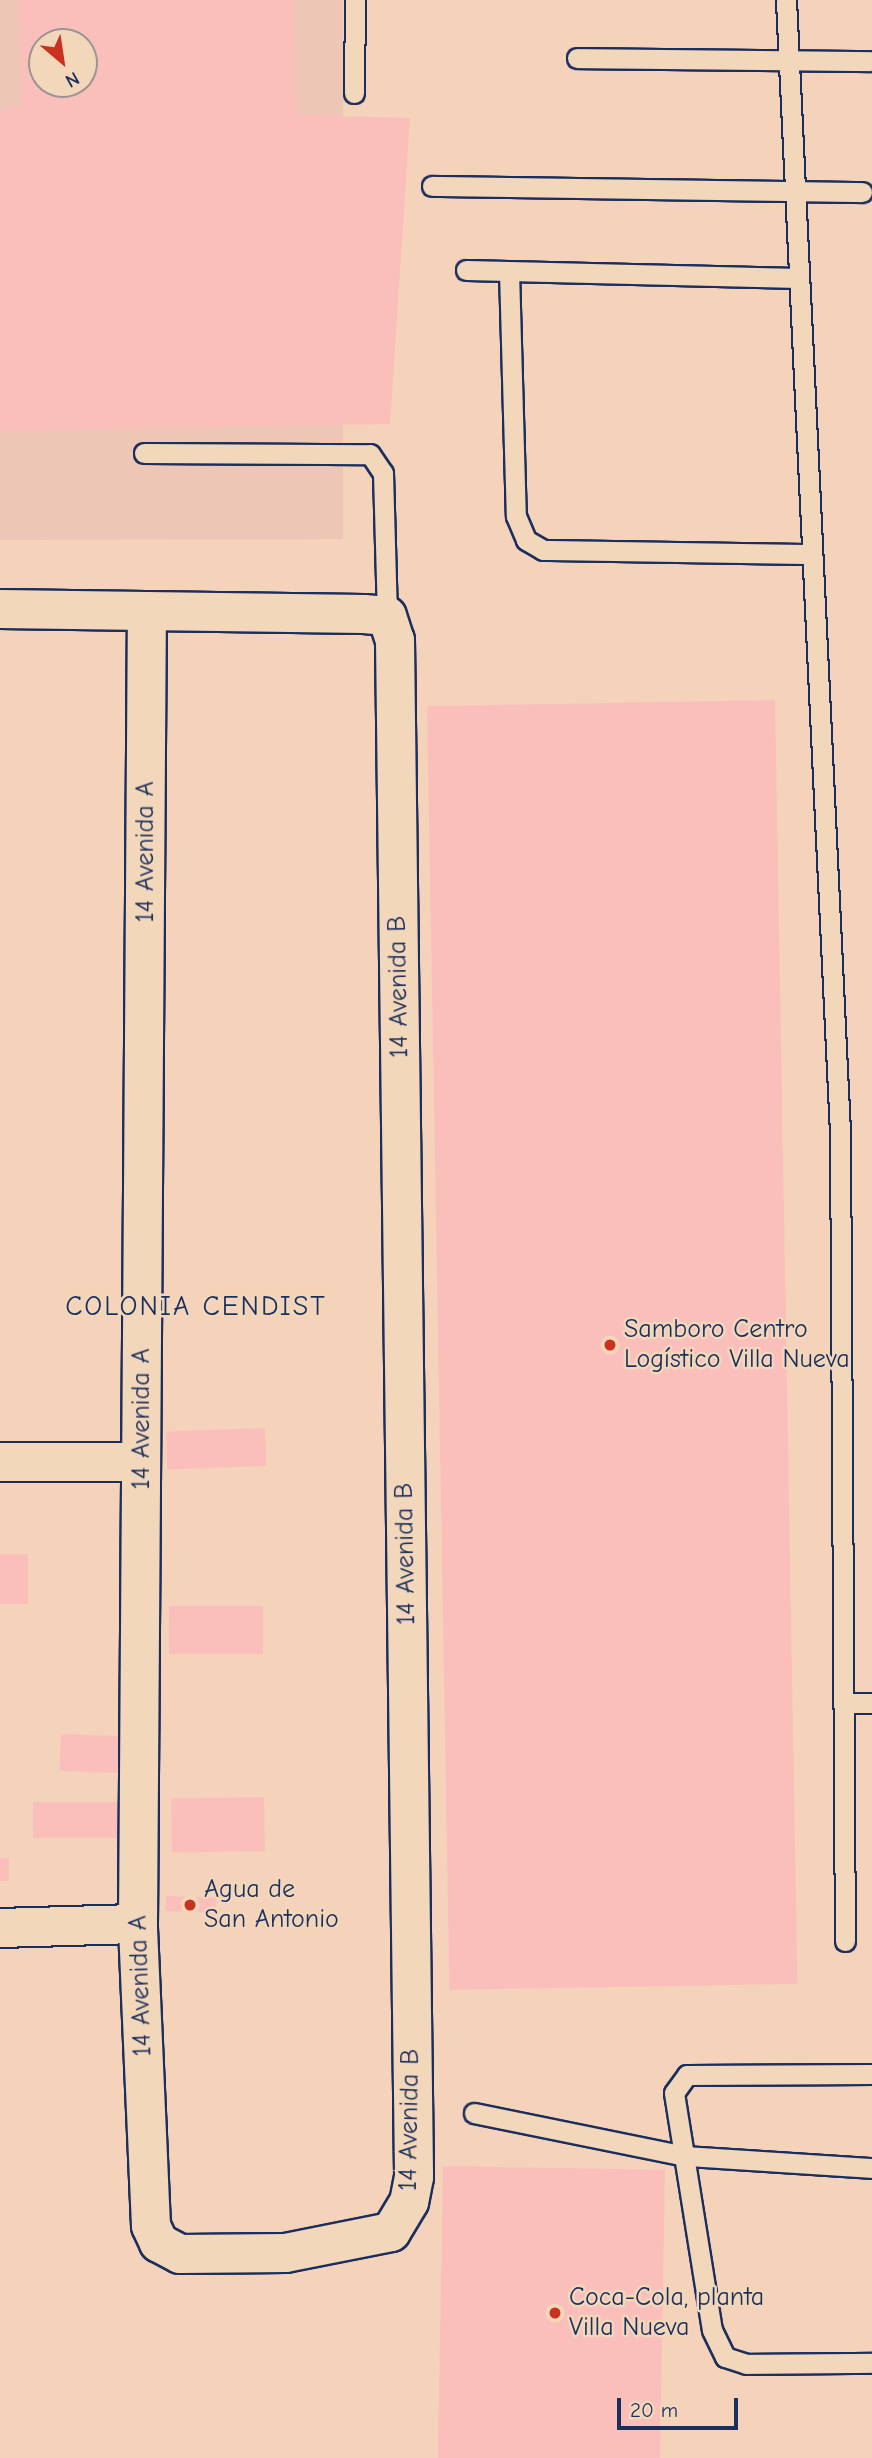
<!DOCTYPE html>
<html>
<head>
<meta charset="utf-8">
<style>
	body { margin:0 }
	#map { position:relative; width:872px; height:2458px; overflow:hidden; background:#f5d2ba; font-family:"Comic Neue",sans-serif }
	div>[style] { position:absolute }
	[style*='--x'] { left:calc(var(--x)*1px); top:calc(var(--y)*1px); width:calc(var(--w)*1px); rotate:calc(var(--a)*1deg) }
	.built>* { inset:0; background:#eec6b6 }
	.building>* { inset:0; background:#fbbfbb; transform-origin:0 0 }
	.roads { filter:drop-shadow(2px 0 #1b2f5e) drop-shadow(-2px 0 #1b2f5e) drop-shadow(0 2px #1b2f5e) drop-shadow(0 -2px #1b2f5e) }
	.lane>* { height:19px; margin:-9.5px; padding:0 9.5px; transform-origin:9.5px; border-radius:9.5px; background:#f3d7ba }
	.street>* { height:38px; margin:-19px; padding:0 19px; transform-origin:19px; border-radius:19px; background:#f3d7ba }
	.dots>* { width:19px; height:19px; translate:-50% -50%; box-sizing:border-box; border:4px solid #f3d7ba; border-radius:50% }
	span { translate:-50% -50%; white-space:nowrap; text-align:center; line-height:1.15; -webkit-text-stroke:5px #f3d7ba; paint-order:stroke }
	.street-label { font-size:26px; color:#1b2f5e }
	.poi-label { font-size:26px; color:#1b2f5e }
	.left { translate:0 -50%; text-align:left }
	.neighbourhood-label { font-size:28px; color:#1b2f5e; letter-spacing:2px }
	.north { position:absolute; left:28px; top:28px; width:70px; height:70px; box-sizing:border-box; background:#f3d7ba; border:2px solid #9d9495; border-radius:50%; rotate:151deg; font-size:19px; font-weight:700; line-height:28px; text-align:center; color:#1b2f5e }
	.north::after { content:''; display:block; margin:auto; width:24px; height:32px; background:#c8321e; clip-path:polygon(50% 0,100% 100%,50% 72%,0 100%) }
	.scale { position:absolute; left:617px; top:2398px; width:121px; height:32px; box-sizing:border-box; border:4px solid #1b2f5e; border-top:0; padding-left:9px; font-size:21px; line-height:24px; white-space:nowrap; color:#1b2f5e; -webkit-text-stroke:5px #f3d7ba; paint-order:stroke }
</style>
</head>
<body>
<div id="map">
	<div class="built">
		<div style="clip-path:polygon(evenodd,0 0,343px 0,343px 539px,0 540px,0 0,42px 42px,84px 42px,84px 84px,42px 84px,42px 42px)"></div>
	</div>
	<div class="building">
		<div style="clip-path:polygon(evenodd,19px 0,293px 0,297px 115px,410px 118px,390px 424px,0 431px,0 110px,21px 106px,19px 0,42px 42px,84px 42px,84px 84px,42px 84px,42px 42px)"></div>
		<div style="left:775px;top:700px;width:1284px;height:348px;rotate:89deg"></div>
		<div style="left:265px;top:1428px;width:38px;height:99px;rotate:88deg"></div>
		<div style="left:0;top:1554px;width:28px;height:50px"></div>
		<div style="left:263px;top:1606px;width:48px;height:94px;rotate:90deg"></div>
		<div style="left:61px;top:1734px;width:65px;height:37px;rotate:2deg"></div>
		<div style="left:264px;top:1797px;width:54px;height:93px;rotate:89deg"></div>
		<div style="left:33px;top:1802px;width:89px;height:36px"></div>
		<div style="left:0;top:1858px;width:9px;height:23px"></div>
		<div style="left:166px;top:1896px;width:50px;height:15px;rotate:2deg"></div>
		<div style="left:443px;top:2166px;width:222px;height:292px;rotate:1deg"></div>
	</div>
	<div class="roads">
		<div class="lane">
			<div style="--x:786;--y:0;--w:1135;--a:87.27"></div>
			<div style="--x:840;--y:1134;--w:807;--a:89.65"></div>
			<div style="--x:577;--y:58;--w:293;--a:0.6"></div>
			<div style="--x:354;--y:93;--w:93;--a:-89.4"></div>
			<div style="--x:432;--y:186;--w:430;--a:0.8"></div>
			<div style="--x:466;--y:270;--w:333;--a:1.4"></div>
			<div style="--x:509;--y:271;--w:245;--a:88.4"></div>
			<div style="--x:516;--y:516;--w:26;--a:67"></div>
			<div style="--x:526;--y:540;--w:20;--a:30"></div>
			<div style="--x:543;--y:550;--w:268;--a:0.9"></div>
			<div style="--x:144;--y:453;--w:226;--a:0.3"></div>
			<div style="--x:370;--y:454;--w:23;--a:56"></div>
			<div style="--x:383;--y:473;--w:143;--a:88.4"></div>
			<div style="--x:843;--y:1703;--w:29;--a:0"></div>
			<div style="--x:872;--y:2074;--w:185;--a:179.7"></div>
			<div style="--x:687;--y:2075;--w:22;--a:126"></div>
			<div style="--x:674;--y:2093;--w:240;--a:80.9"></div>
			<div style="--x:712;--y:2330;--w:30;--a:64"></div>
			<div style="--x:725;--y:2357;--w:22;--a:18"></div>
			<div style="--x:746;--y:2364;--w:126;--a:-0.5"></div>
			<div style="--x:474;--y:2113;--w:216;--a:11.5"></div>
			<div style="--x:686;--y:2156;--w:186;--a:3.7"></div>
		</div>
		<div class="street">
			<div style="--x:0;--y:609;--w:364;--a:0.8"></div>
			<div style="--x:364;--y:614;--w:23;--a:5"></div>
			<div style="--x:387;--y:616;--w:25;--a:72"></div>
			<div style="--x:395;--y:640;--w:1537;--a:89.29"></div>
			<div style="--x:414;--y:2177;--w:25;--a:101"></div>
			<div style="--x:409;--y:2202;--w:35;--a:121"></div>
			<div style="--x:391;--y:2232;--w:107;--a:168.7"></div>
			<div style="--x:286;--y:2253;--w:106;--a:179.5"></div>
			<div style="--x:180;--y:2254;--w:24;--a:-152"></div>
			<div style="--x:159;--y:2243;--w:19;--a:-115"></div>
			<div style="--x:151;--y:2226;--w:302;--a:-92.5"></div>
			<div style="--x:138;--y:1924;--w:1313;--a:-89.61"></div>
			<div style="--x:0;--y:1462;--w:141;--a:0"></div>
			<div style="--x:0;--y:1928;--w:138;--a:-1.7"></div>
		</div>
	</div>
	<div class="dots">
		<div style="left:610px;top:1345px;background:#c8321e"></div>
		<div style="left:190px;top:1905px;background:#c8321e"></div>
		<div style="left:555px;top:2313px;background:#c8321e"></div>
	</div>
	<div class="street-label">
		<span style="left:146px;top:852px;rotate:-90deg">14 Avenida A</span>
		<span style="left:399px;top:987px;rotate:-91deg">14 Avenida B</span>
		<span style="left:142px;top:1419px;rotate:-90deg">14 Avenida A</span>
		<span style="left:406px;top:1554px;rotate:-91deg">14 Avenida B</span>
		<span style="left:141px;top:1986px;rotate:-92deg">14 Avenida A</span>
		<span style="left:410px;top:2120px;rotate:-89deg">14 Avenida B</span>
	</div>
	<div class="poi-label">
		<span class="left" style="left:624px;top:1345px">Samboro Centro<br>Logístico Villa Nueva</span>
		<span class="left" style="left:204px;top:1905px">Agua de<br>San Antonio</span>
		<span class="left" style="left:569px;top:2313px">Coca-Cola, planta<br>Villa Nueva</span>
	</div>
	<div class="neighbourhood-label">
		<span style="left:196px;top:1306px">COLONIA CENDIST</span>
	</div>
	<div class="north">N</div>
	<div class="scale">20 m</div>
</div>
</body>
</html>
